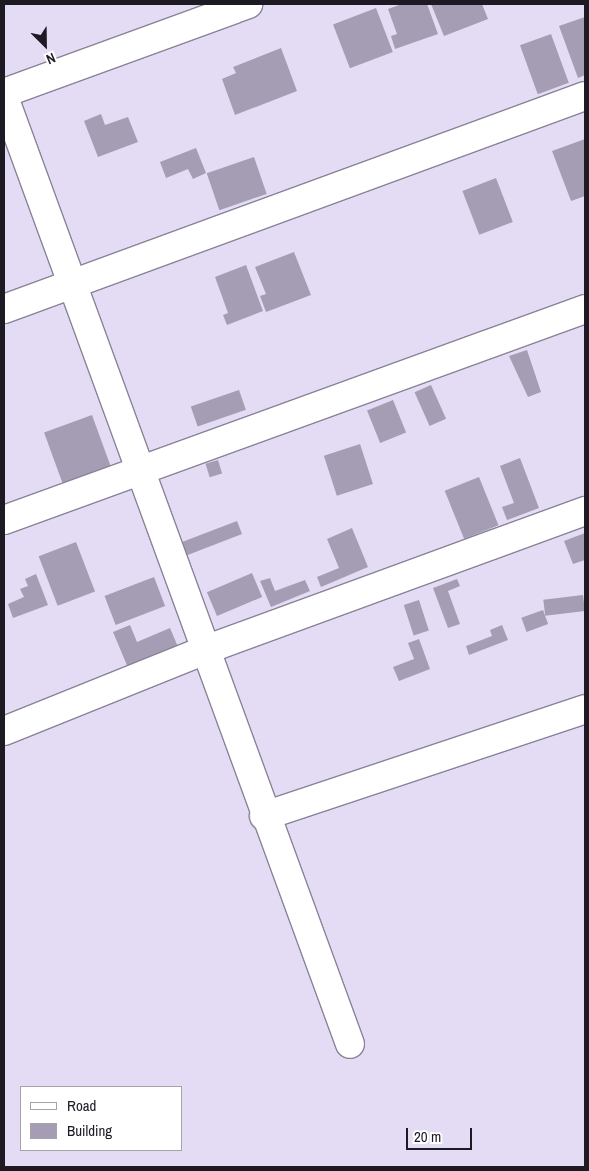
<!DOCTYPE html>
<html>
<head>
<meta charset="utf-8">
<style>
	body { margin:0 }
	#map { position:relative; width:589px; height:1171px; overflow:hidden; background:#e3dcf4; font-family:"Archivo Narrow",sans-serif }
	div>[style] { position:absolute }
	[style*='--x'] { left:calc(var(--x)*1px); top:calc(var(--y)*1px); width:calc(var(--w)*1px); rotate:calc(var(--a)*1deg) }
	.building>* { inset:0; background:#a49db3; transform-origin:0 0 }
	.roads { filter:drop-shadow(1px 0 #898398) drop-shadow(-1px 0 #898398) drop-shadow(0 1px #898398) drop-shadow(0 -1px #898398) }
	.minor>* { height:28px; margin:-14px; padding:0 14px; transform-origin:14px; border-radius:14px; background:#fff }
	span { translate:-50% -50%; white-space:nowrap; text-align:center; line-height:1.15; -webkit-text-stroke:4.5px #fff; paint-order:stroke }
	.frame { position:absolute; inset:0; border:5px solid #1d1a23; pointer-events:none }
	.legend { position:absolute; left:20px; top:1086px; width:162px; height:65px; box-sizing:border-box; background:#fff; border:1px solid #a5a3a7; margin:0; padding:6px 9px; list-style:none; font-size:15px; color:#1d1a23 }
	.legend li { display:flex; align-items:center; gap:10px; height:25px }
	.legend b { width:25px; border:1px solid #a5a3a7 }
	.north { position:absolute; left:20px; top:20px; width:50px; height:50px; -webkit-text-stroke:4px #fff; paint-order:stroke; rotate:157deg; font-size:14px; font-weight:700; line-height:20px; text-align:center; color:#1d1a23 }
	.north::after { content:''; display:block; margin:auto; width:18px; height:22px; background:#1d1a23; clip-path:polygon(50% 0,100% 100%,50% 72%,0 100%) }
	.scale { position:absolute; left:406px; top:1128px; width:66px; height:22px; box-sizing:border-box; border:2px solid #1d1a23; border-top:0; padding-left:6px; font-size:15px; line-height:18px; white-space:nowrap; color:#1d1a23; -webkit-text-stroke:4px #fff; paint-order:stroke }
</style>
</head>
<body>
<div id="map">
	<div class="building">
		<div style="clip-path:polygon(402px 4px,427px 4px,438px 34px,395px 49px,391px 36px,397px 34px,388px 9px)"></div>
		<div style="clip-path:polygon(431px 4px,482px 4px,488px 19px,444px 36px)"></div>
		<div style="left:376px;top:8px;width:47px;height:46px;rotate:69deg"></div>
		<div style="clip-path:polygon(585px 17px,585px 75px,578px 78px,559px 26px)"></div>
		<div style="left:551px;top:34px;width:52px;height:33px;rotate:70deg"></div>
		<div style="clip-path:polygon(281px 48px,297px 91px,235px 115px,222px 79px,236px 73px,233px 67px)"></div>
		<div style="clip-path:polygon(101px 114px,105px 125px,128px 117px,138px 142px,98px 157px,84px 121px)"></div>
		<div style="clip-path:polygon(585px 139px,585px 196px,571px 201px,552px 151px)"></div>
		<div style="clip-path:polygon(196px 148px,206px 173px,193px 179px,188px 169px,166px 178px,160px 162px)"></div>
		<div style="left:254px;top:157px;width:39px;height:50px;rotate:71deg"></div>
		<div style="left:496px;top:178px;width:47px;height:36px;rotate:69deg"></div>
		<div style="clip-path:polygon(294px 252px,311px 295px,266px 312px,260px 296px,266px 294px,255px 267px)"></div>
		<div style="clip-path:polygon(246px 265px,263px 311px,227px 325px,223px 315px,228px 313px,215px 277px)"></div>
		<div style="clip-path:polygon(527px 350px,541px 392px,528px 397px,509px 356px)"></div>
		<div style="left:431px;top:385px;width:37px;height:18px;rotate:66deg"></div>
		<div style="left:239px;top:390px;width:21px;height:51px;rotate:71deg"></div>
		<div style="left:393px;top:400px;width:35px;height:28px;rotate:68deg"></div>
		<div style="left:92px;top:415px;width:54px;height:51px;rotate:70deg"></div>
		<div style="left:360px;top:444px;width:42px;height:38px;rotate:72deg"></div>
		<div style="clip-path:polygon(520px 458px,539px 508px,507px 520px,502px 507px,514px 503px,500px 466px)"></div>
		<div style="left:218px;top:460px;width:14px;height:13px;rotate:73deg"></div>
		<div style="left:479px;top:477px;width:52px;height:37px;rotate:68deg"></div>
		<div style="left:237px;top:521px;width:14px;height:61px;rotate:69deg"></div>
		<div style="clip-path:polygon(352px 528px,368px 567px,321px 587px,317px 577px,339px 568px,327px 539px)"></div>
		<div style="clip-path:polygon(585px 533px,585px 560px,573px 564px,564px 541px)"></div>
		<div style="left:76px;top:542px;width:53px;height:40px;rotate:69deg"></div>
		<div style="left:252px;top:573px;width:26px;height:49px;rotate:67deg"></div>
		<div style="clip-path:polygon(36px 574px,48px 605px,13px 618px,8px 604px,24px 597px,20px 589px,28px 586px,25px 579px)"></div>
		<div style="left:154px;top:577px;width:31px;height:53px;rotate:69deg"></div>
		<div style="clip-path:polygon(270px 578px,275px 591px,305px 580px,310px 591px,271px 607px,260px 581px)"></div>
		<div style="clip-path:polygon(457px 579px,460px 586px,448px 591px,460px 624px,448px 628px,433px 588px)"></div>
		<div style="left:583px;top:595px;width:16px;height:40px;rotate:83deg"></div>
		<div style="left:419px;top:600px;width:32px;height:16px;rotate:72deg"></div>
		<div style="left:543px;top:610px;width:15px;height:23px;rotate:70deg"></div>
		<div style="clip-path:polygon(130px 625px,137px 642px,170px 628px,181px 654px,131px 675px,113px 632px)"></div>
		<div style="clip-path:polygon(502px 625px,508px 640px,469px 655px,466px 646px,492px 636px,490px 630px)"></div>
		<div style="clip-path:polygon(419px 639px,430px 669px,399px 681px,393px 667px,414px 659px,408px 643px)"></div>
	</div>
	<div class="roads">
		<div class="minor">
			<div style="--x:4;--y:93;--w:260;--a:-20"></div>
			<div style="--x:4;--y:97;--w:1008;--a:69.93"></div>
			<div style="--x:4;--y:309;--w:619;--a:-20.13"></div>
			<div style="--x:4;--y:520;--w:618;--a:-19.96"></div>
			<div style="--x:4;--y:731;--w:217;--a:-21.9"></div>
			<div style="--x:205;--y:650;--w:405;--a:-20.1"></div>
			<div style="--x:264;--y:816;--w:338;--a:-18.4"></div>
		</div>
	</div>
	<div class="frame"></div>
	<ul class="legend">
	<li><b style="height:6px;background:#fff"></b>Road</li>
	<li><b style="height:14px;background:#a49db3"></b>Building</li>
	</ul>
	<div class="north">N</div>
	<div class="scale">20 m</div>
</div>
</body>
</html>
